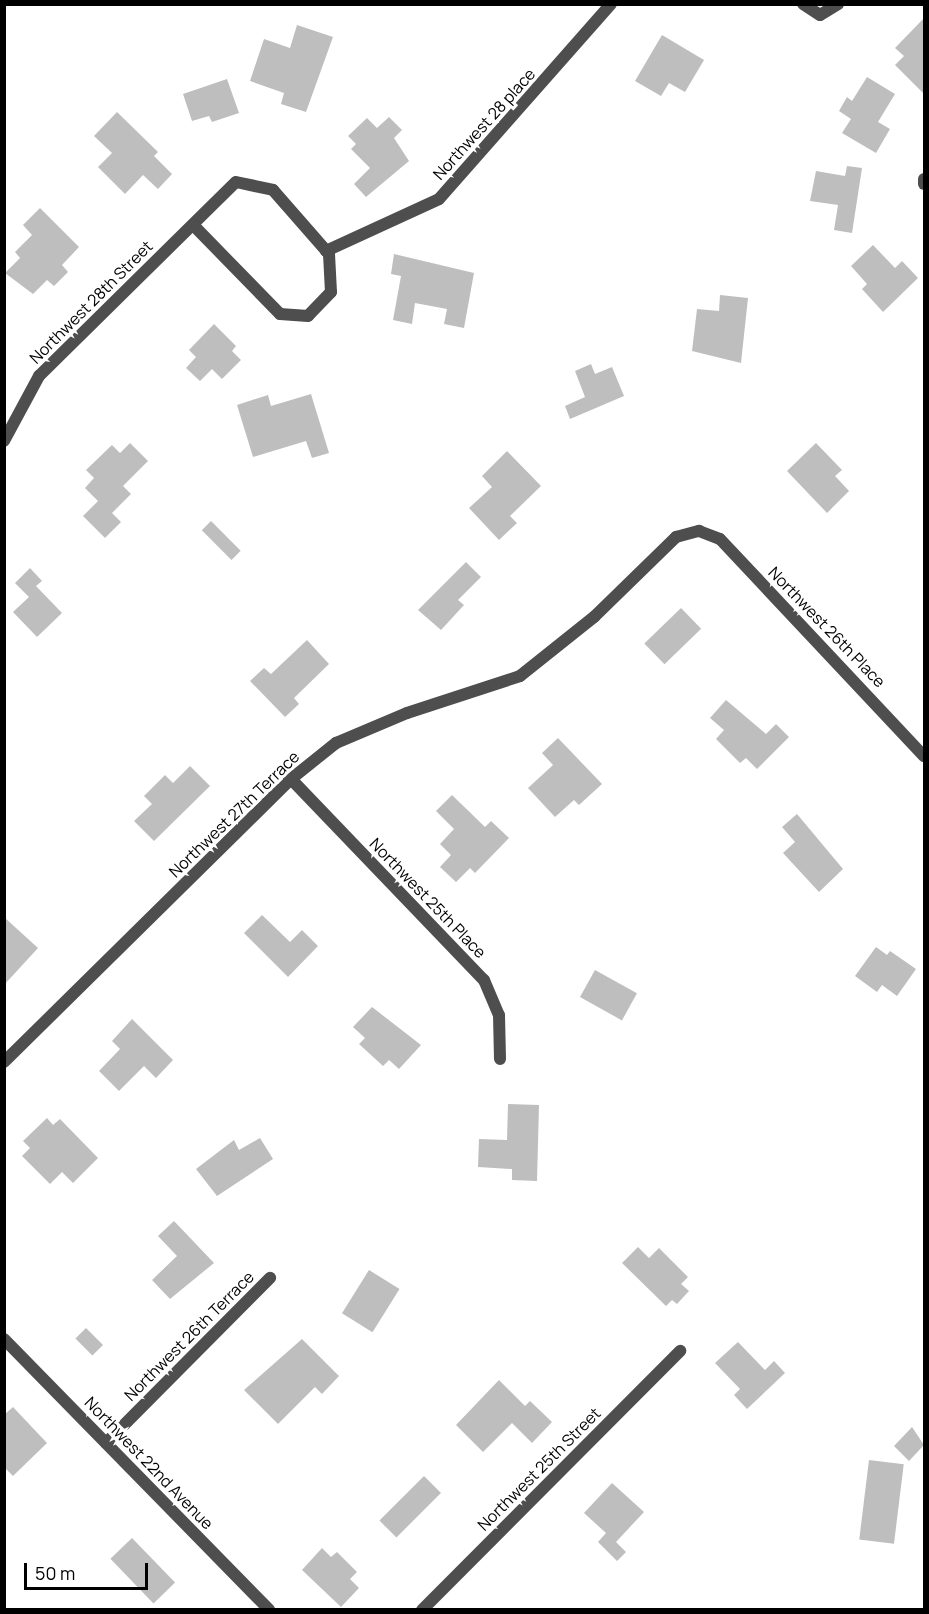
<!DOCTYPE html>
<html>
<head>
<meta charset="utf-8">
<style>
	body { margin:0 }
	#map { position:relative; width:929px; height:1614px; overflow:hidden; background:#fff; font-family:Manrope,sans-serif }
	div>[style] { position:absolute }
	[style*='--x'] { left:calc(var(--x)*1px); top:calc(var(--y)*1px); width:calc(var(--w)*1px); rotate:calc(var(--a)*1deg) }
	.building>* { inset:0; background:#bebebe; transform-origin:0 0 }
	.minor>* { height:12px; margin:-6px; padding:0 6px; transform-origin:6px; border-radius:6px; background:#4e4e4e }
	span { translate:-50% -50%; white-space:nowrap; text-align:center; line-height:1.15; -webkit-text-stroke:6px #fff; paint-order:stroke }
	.street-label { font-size:16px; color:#000 }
	.frame { position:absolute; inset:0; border:6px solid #000; pointer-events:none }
	.scale { position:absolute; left:24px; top:1563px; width:124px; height:27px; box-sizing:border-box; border:3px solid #000; border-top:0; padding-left:8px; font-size:18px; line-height:21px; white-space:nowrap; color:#000; -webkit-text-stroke:4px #fff; paint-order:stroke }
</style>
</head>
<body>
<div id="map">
	<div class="building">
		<div style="clip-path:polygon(924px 18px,924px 94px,895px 65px,904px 56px,895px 48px)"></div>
		<div style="clip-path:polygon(297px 25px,333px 37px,306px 112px,281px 104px,284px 93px,250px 81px,264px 39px,290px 48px)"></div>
		<div style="clip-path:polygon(662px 35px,704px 60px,685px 92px,669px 83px,661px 96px,635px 81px)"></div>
		<div style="clip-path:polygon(867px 77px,895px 94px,878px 122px,890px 129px,876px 153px,842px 133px,851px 119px,839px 111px,847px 97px,852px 101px)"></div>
		<div style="clip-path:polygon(227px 79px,239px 113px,212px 122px,209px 116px,192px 121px,183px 94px)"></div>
		<div style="clip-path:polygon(117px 112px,158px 152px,154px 156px,172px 174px,158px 189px,143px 175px,125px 194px,98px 167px,112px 153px,94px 136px)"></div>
		<div style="clip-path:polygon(389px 117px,402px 130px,394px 138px,409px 161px,366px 197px,354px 184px,370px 168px,351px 149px,356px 144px,348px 136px,367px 118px,377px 128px)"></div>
		<div style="clip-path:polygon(847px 166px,862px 168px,852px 233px,834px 230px,838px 205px,810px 201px,816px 171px,845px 176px)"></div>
		<div style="clip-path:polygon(40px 208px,79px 247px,62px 265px,68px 272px,54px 286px,47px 280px,33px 294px,5px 273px,20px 258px,15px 252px,32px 235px,23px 225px)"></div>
		<div style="clip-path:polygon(873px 245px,895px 268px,902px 261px,918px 278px,883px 312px,862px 289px,867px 284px,851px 266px)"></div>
		<div style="clip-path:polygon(394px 254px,474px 273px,464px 328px,444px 324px,447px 309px,415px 303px,412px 324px,393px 320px,401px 276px,391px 274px)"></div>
		<div style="clip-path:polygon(720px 295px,748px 298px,741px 363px,692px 351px,697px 309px,719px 311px)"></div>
		<div style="clip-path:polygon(214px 324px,236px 346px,232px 351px,241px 360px,222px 379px,212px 369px,200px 381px,186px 368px,196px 357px,189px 350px)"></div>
		<div style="clip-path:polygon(591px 364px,595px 374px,612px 367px,624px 396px,570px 419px,565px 406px,585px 397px,575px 371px)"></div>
		<div style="clip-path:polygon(311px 394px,329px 453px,312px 458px,306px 441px,253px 457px,237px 405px,268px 395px,271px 406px)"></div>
		<div style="clip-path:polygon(130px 443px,148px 461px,123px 486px,131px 494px,112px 513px,121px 522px,105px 538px,83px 516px,98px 501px,85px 488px,94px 478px,86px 470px,112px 445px,120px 453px)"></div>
		<div style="clip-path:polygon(816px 443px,842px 470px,835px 476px,849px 491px,827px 513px,787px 471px)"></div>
		<div style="clip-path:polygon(507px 451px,541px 486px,510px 516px,517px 523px,499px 540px,469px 508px,492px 487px,482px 476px)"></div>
		<div style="left:211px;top:521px;width:42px;height:13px;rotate:45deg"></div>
		<div style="clip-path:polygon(466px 562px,481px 577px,458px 600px,464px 605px,441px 630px,418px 610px)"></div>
		<div style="clip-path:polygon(30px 568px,42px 581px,36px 586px,62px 613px,37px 637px,13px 612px,29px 597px,15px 583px)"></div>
		<div style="left:681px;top:608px;width:29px;height:51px;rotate:46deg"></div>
		<div style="clip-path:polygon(307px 640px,329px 664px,294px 698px,299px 704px,285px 717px,250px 681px,264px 668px,271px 674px)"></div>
		<div style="clip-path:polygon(726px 700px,766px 734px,776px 724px,789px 737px,757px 769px,746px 758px,740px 763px,716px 739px,724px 730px,710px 718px)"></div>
		<div style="clip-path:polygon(558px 738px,602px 784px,579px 805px,574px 800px,555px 817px,528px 788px,553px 765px,542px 753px)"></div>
		<div style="clip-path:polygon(190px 766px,210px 786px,154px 841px,134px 821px,152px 804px,144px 796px,165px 775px,173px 783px)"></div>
		<div style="clip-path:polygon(452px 795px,485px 827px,491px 821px,509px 838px,475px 873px,470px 868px,456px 882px,440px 867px,451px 855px,440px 844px,454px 829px,436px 811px)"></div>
		<div style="clip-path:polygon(797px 814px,843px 869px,819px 892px,783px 853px,795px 842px,782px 827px)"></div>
		<div style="clip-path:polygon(262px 915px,290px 942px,302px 930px,318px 946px,288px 977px,244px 933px)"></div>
		<div style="clip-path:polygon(4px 917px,38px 948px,4px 985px)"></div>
		<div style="clip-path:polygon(876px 947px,887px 955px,890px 951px,916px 969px,897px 996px,882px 985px,877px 992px,855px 976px)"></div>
		<div style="left:595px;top:970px;width:48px;height:31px;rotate:29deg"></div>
		<div style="clip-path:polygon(372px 1007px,421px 1045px,399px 1069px,389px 1060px,383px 1066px,359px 1044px,365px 1038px,353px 1027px)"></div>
		<div style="clip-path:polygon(132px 1019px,173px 1060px,156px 1078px,144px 1066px,119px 1091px,99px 1071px,120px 1049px,112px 1041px)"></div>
		<div style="clip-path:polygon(508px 1104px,539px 1105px,537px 1181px,512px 1180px,512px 1169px,478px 1167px,479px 1139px,507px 1140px)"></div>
		<div style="clip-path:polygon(47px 1118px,53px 1125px,60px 1119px,98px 1158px,73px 1183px,62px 1172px,50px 1184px,22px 1156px,30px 1148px,23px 1141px)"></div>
		<div style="clip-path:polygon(260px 1138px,273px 1159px,217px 1196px,196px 1169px,234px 1140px,239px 1150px)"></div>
		<div style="clip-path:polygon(174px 1221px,214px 1263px,170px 1299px,152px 1280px,177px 1256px,158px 1236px)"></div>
		<div style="clip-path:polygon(638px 1247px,649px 1258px,659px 1248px,688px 1277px,681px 1284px,689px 1291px,677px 1304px,672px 1300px,666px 1306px,622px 1263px)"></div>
		<div style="left:369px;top:1270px;width:36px;height:51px;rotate:32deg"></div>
		<div style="left:86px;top:1328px;width:24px;height:15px;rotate:45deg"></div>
		<div style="clip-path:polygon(302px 1339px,339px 1376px,322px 1394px,315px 1387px,278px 1424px,244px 1390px)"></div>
		<div style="clip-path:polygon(738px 1342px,765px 1370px,774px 1361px,785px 1373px,747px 1409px,734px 1395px,740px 1389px,715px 1363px)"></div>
		<div style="clip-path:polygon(499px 1380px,525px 1406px,530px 1401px,552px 1422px,532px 1443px,512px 1423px,483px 1452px,456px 1425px)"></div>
		<div style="clip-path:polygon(13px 1407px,47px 1443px,13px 1476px,4px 1467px,4px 1415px)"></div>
		<div style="clip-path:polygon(912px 1427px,924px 1445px,909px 1461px,894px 1446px)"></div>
		<div style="left:869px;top:1460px;width:35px;height:80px;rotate:7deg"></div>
		<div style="left:424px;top:1476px;width:24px;height:63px;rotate:45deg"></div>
		<div style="clip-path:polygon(612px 1483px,644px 1512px,616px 1542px,626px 1552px,617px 1561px,598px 1542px,606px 1533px,584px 1513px)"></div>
		<div style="left:132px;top:1538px;width:62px;height:30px;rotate:46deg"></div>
		<div style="clip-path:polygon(322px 1548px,331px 1557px,337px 1552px,357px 1572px,350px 1579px,359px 1588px,341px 1607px,302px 1570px)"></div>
	</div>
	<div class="minor">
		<div style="--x:803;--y:4;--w:20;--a:33"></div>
		<div style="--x:820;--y:15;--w:21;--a:-31"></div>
		<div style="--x:924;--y:179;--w:5;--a:90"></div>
		<div style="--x:326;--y:251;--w:124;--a:-24.7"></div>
		<div style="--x:439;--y:199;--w:260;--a:-48.6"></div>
		<div style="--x:4;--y:441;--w:74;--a:-61.7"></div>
		<div style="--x:39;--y:376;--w:276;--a:-44.6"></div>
		<div style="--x:236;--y:182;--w:38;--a:12"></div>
		<div style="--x:273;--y:190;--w:85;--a:48.8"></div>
		<div style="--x:329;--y:254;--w:38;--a:87"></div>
		<div style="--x:331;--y:292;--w:33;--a:134"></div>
		<div style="--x:308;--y:316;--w:28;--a:-176"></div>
		<div style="--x:280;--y:314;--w:124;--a:-134.3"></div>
		<div style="--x:291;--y:779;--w:279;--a:46.2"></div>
		<div style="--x:484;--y:980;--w:38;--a:67"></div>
		<div style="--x:499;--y:1015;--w:44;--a:88.7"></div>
		<div style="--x:4;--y:1062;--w:403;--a:-44.6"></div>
		<div style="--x:291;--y:779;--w:58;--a:-38.7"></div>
		<div style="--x:336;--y:743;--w:77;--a:-22.9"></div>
		<div style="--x:407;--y:713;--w:119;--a:-18.1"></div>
		<div style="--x:520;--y:676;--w:95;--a:-38.6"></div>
		<div style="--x:594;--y:617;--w:115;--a:-44.3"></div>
		<div style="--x:676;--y:537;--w:24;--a:-15"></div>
		<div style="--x:699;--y:531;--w:22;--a:21"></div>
		<div style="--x:720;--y:539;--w:298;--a:46.8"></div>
		<div style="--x:4;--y:1339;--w:379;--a:45.6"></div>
		<div style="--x:106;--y:1443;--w:233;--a:-45.2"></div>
		<div style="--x:422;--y:1610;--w:366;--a:-45.1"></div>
	</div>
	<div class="street-label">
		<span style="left:484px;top:124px;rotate:-48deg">Northwest 28 place</span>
		<span style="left:91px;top:302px;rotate:-45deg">Northwest 28th Street</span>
		<span style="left:827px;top:627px;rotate:46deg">Northwest 26th Place</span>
		<span style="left:234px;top:814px;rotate:-44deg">Northwest 27th Terrace</span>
		<span style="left:428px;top:898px;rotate:46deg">Northwest 25th Place</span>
		<span style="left:189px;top:1336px;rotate:-45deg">Northwest 26th Terrace</span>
		<span style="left:149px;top:1463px;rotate:46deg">Northwest 22nd Avenue</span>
		<span style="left:539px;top:1469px;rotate:-45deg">Northwest 25th Street</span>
	</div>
	<div class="frame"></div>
	<div class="scale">50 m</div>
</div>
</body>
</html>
